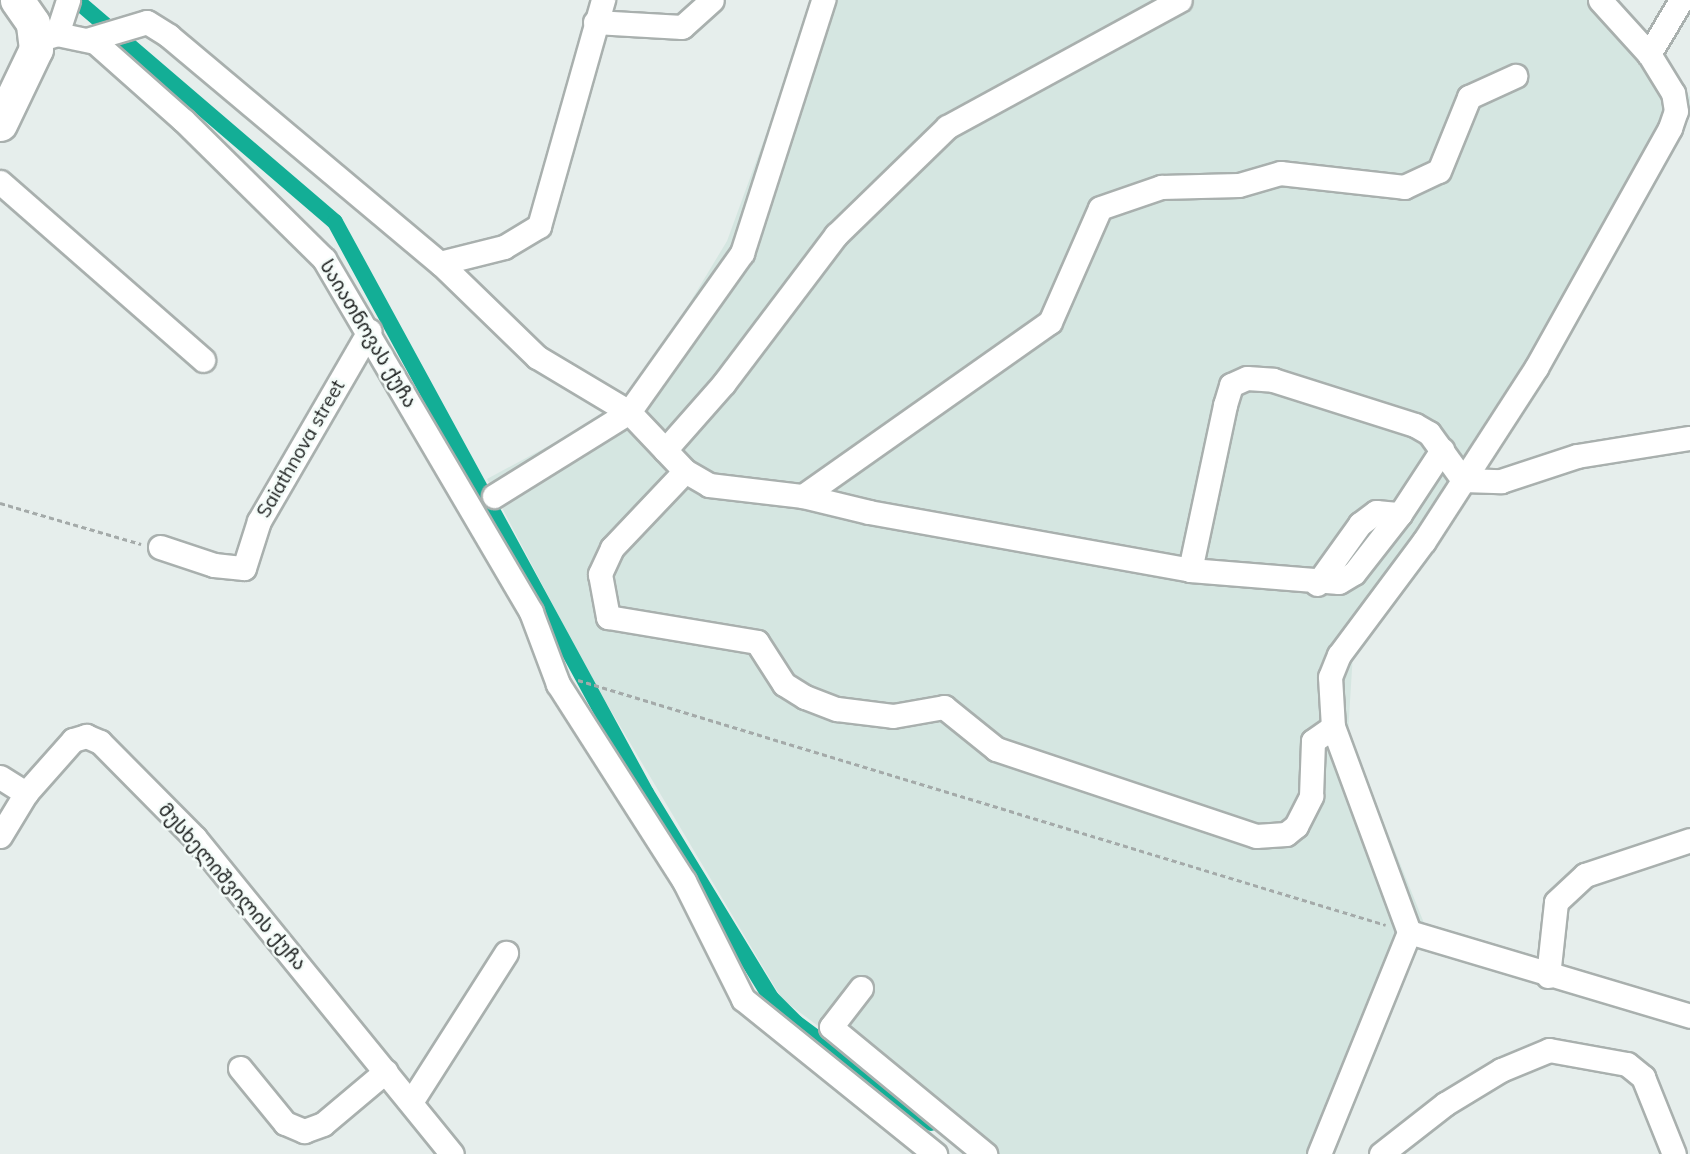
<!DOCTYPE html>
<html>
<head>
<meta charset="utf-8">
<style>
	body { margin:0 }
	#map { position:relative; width:1690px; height:1154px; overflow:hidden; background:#e6eeec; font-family:Mulish,"Noto Sans Georgian",sans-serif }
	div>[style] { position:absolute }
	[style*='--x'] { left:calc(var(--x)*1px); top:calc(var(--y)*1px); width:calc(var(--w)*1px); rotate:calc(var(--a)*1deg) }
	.built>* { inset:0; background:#d5e6e1 }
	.canal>* { height:16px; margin:-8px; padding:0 8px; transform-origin:8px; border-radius:8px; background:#13ae96 }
	.path>* { height:2.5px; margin-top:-1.25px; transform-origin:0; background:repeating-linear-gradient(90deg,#a4aaa9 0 5px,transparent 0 8.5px) }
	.roads { filter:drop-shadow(2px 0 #a9b0ae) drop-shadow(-2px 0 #a9b0ae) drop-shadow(0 2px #a9b0ae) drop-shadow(0 -2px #a9b0ae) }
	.minor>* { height:23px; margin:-11.5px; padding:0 11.5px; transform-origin:11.5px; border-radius:11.5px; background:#fff }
	.highway>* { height:33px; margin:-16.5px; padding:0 16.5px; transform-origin:16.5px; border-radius:16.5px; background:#fff }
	span { translate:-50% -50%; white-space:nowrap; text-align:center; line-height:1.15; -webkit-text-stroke:5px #f4fcf9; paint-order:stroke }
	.street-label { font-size:19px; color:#1b1e1d }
</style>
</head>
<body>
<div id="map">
	<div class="built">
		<div style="clip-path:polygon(815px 0,1610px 0,1690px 97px,1690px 107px,1353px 653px,1348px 734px,1424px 923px,1326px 1154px,989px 1154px,782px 999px,588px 672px,487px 479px,630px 402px,727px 241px)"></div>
	</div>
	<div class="canal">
		<div style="--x:76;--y:0;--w:341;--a:40.6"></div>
		<div style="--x:335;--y:222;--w:650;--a:61.42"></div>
		<div style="--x:646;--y:793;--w:240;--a:58.6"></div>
		<div style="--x:771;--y:998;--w:35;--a:45"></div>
		<div style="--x:796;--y:1023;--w:168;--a:36.5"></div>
	</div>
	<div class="path">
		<div style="--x:0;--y:503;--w:147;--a:16.2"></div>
		<div style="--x:578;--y:680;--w:844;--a:16.87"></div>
	</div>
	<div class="roads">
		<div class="minor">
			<div style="--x:595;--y:22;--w:87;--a:3.3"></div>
			<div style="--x:682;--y:27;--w:40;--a:-42"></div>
			<div style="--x:57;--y:34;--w:39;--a:12"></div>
			<div style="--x:95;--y:42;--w:119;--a:41.6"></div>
			<div style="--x:184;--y:121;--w:197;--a:44.6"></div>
			<div style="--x:324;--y:259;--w:409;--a:59.6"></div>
			<div style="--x:531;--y:612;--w:77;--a:69.4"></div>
			<div style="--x:558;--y:684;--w:234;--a:57.4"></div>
			<div style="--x:684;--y:881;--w:132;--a:63.4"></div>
			<div style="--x:743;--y:999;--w:247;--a:38.9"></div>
			<div style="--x:44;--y:38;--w:14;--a:-17"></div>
			<div style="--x:57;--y:34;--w:36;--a:-72"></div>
			<div style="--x:90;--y:39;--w:59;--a:-16.6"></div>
			<div style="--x:147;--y:22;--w:26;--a:32"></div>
			<div style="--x:169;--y:36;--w:354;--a:40"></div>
			<div style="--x:440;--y:263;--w:135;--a:44.1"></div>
			<div style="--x:537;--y:357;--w:107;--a:30.9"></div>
			<div style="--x:629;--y:412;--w:81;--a:46.5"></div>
			<div style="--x:685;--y:471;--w:28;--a:30"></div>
			<div style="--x:709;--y:485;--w:95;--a:6.7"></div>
			<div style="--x:803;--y:496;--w:68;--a:13.6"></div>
			<div style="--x:869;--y:512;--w:326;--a:10.2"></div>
			<div style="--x:1190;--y:570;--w:169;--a:-78"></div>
			<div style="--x:1225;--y:405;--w:21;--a:-73"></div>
			<div style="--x:1231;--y:385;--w:17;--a:-24"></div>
			<div style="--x:1247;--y:378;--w:26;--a:4"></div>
			<div style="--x:1273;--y:380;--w:149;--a:17.6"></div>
			<div style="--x:1415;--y:425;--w:16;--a:30"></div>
			<div style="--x:1429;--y:433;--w:58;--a:54.1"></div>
			<div style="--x:1463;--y:480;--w:38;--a:2"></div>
			<div style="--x:1501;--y:481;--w:80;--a:-18.2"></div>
			<div style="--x:1577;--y:456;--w:114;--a:-9.1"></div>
			<div style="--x:1649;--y:54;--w:63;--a:-59.3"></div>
			<div style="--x:0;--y:182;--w:270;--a:41.2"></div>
			<div style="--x:440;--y:263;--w:66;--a:-14"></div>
			<div style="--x:504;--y:247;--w:41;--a:-31"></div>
			<div style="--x:539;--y:226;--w:235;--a:-74.2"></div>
			<div style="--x:665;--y:450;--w:89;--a:-48.6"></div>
			<div style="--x:724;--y:383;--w:186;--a:-52.9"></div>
			<div style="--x:836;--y:235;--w:155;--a:-44.2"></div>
			<div style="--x:947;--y:127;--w:265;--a:-28.6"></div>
			<div style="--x:685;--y:471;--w:106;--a:133.5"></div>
			<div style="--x:612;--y:548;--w:29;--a:115"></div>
			<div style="--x:600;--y:574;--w:44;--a:79.5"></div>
			<div style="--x:608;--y:617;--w:151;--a:9.5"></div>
			<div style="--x:757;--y:642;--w:50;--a:57.3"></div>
			<div style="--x:784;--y:684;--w:25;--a:32"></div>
			<div style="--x:805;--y:697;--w:34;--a:21"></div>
			<div style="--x:837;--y:709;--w:56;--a:7.1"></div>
			<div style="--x:893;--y:716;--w:52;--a:-10"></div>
			<div style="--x:944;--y:707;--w:67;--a:38.9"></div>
			<div style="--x:996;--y:749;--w:274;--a:18.5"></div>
			<div style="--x:1256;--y:836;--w:30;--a:-4"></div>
			<div style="--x:1286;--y:834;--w:13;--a:-39"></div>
			<div style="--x:1296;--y:826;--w:34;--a:-63"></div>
			<div style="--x:1311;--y:796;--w:55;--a:-87.9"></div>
			<div style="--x:1313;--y:741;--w:24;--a:-35"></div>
			<div style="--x:494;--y:496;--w:159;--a:-31.9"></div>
			<div style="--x:629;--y:412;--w:195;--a:-54.6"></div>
			<div style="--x:742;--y:253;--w:266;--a:-72.2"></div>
			<div style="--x:803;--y:496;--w:302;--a:-35.2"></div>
			<div style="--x:1050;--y:322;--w:124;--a:-66.3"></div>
			<div style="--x:1100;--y:208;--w:65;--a:-19"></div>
			<div style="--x:1161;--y:187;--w:78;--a:-1.5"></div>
			<div style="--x:1239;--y:185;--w:43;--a:-16.3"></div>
			<div style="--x:1280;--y:173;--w:125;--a:6.4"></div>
			<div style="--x:1404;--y:187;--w:38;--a:-25"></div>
			<div style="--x:1439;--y:171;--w:80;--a:-67.9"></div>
			<div style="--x:1469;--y:97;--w:51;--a:-24.5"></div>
			<div style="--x:160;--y:547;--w:57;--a:18.4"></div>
			<div style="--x:214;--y:565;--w:30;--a:6"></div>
			<div style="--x:244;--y:568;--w:49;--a:-72.3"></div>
			<div style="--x:259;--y:521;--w:220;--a:-59.9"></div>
			<div style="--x:1190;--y:570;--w:149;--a:4.6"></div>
			<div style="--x:1339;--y:582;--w:17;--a:-31"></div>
			<div style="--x:1354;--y:573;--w:75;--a:-52.1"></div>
			<div style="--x:1400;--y:514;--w:77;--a:-56.7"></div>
			<div style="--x:1317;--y:584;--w:74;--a:-54.4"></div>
			<div style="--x:1360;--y:524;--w:20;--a:-37"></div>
			<div style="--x:1376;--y:512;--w:24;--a:5"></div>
			<div style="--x:0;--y:777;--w:31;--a:32"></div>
			<div style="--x:0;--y:836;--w:50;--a:-58.8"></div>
			<div style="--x:26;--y:793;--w:71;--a:-48.4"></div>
			<div style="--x:73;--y:740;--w:14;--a:-17"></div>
			<div style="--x:86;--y:736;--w:15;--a:23"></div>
			<div style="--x:100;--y:742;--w:135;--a:45.3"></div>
			<div style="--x:195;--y:838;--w:407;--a:50.9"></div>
			<div style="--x:1409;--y:932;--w:293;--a:16.6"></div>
			<div style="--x:1548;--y:976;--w:74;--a:-83.8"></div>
			<div style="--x:1556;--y:902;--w:40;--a:-43"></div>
			<div style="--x:1585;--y:875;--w:111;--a:-18.4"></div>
			<div style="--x:861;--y:988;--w:49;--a:127.6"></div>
			<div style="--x:831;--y:1027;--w:200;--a:39.5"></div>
			<div style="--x:240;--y:1068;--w:71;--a:50.7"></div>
			<div style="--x:285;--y:1123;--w:21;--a:23"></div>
			<div style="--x:304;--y:1131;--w:20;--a:-20"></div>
			<div style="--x:323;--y:1124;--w:82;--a:-40.1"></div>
			<div style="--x:411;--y:1102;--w:177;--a:-57.5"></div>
			<div style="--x:1319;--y:1154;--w:240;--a:-67.9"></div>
			<div style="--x:1409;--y:932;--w:219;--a:-110.3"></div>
			<div style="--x:1333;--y:727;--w:50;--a:-93.4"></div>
			<div style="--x:1330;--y:677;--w:24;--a:-68"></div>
			<div style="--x:1339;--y:655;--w:142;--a:-53.3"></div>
			<div style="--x:1424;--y:541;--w:206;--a:-57.1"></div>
			<div style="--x:1536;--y:368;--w:275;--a:-60.8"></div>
			<div style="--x:1670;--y:128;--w:18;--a:-71"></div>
			<div style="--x:1676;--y:111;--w:18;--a:-99"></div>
			<div style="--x:1673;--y:93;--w:46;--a:-121.6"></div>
			<div style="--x:1649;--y:54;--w:73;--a:-132.2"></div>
			<div style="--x:1381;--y:1154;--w:81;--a:-38"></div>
			<div style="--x:1445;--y:1104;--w:66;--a:-31.3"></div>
			<div style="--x:1501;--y:1070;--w:52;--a:-22.6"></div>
			<div style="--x:1549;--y:1050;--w:79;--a:10.2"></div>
			<div style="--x:1627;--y:1064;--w:21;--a:39"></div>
			<div style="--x:1643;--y:1077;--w:83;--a:68.1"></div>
		</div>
		<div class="highway">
			<div style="--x:0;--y:124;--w:83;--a:-64.4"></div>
			<div style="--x:36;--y:49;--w:26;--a:-97"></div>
			<div style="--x:33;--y:23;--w:28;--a:-125"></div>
		</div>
	</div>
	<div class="street-label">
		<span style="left:368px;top:334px;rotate:59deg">საიათნოვას ქუჩა</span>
		<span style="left:301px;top:449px;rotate:-60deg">Saiathnova street</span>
		<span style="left:232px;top:887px;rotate:49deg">მუსხელიშვილის ქუჩა</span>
	</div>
</div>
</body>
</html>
